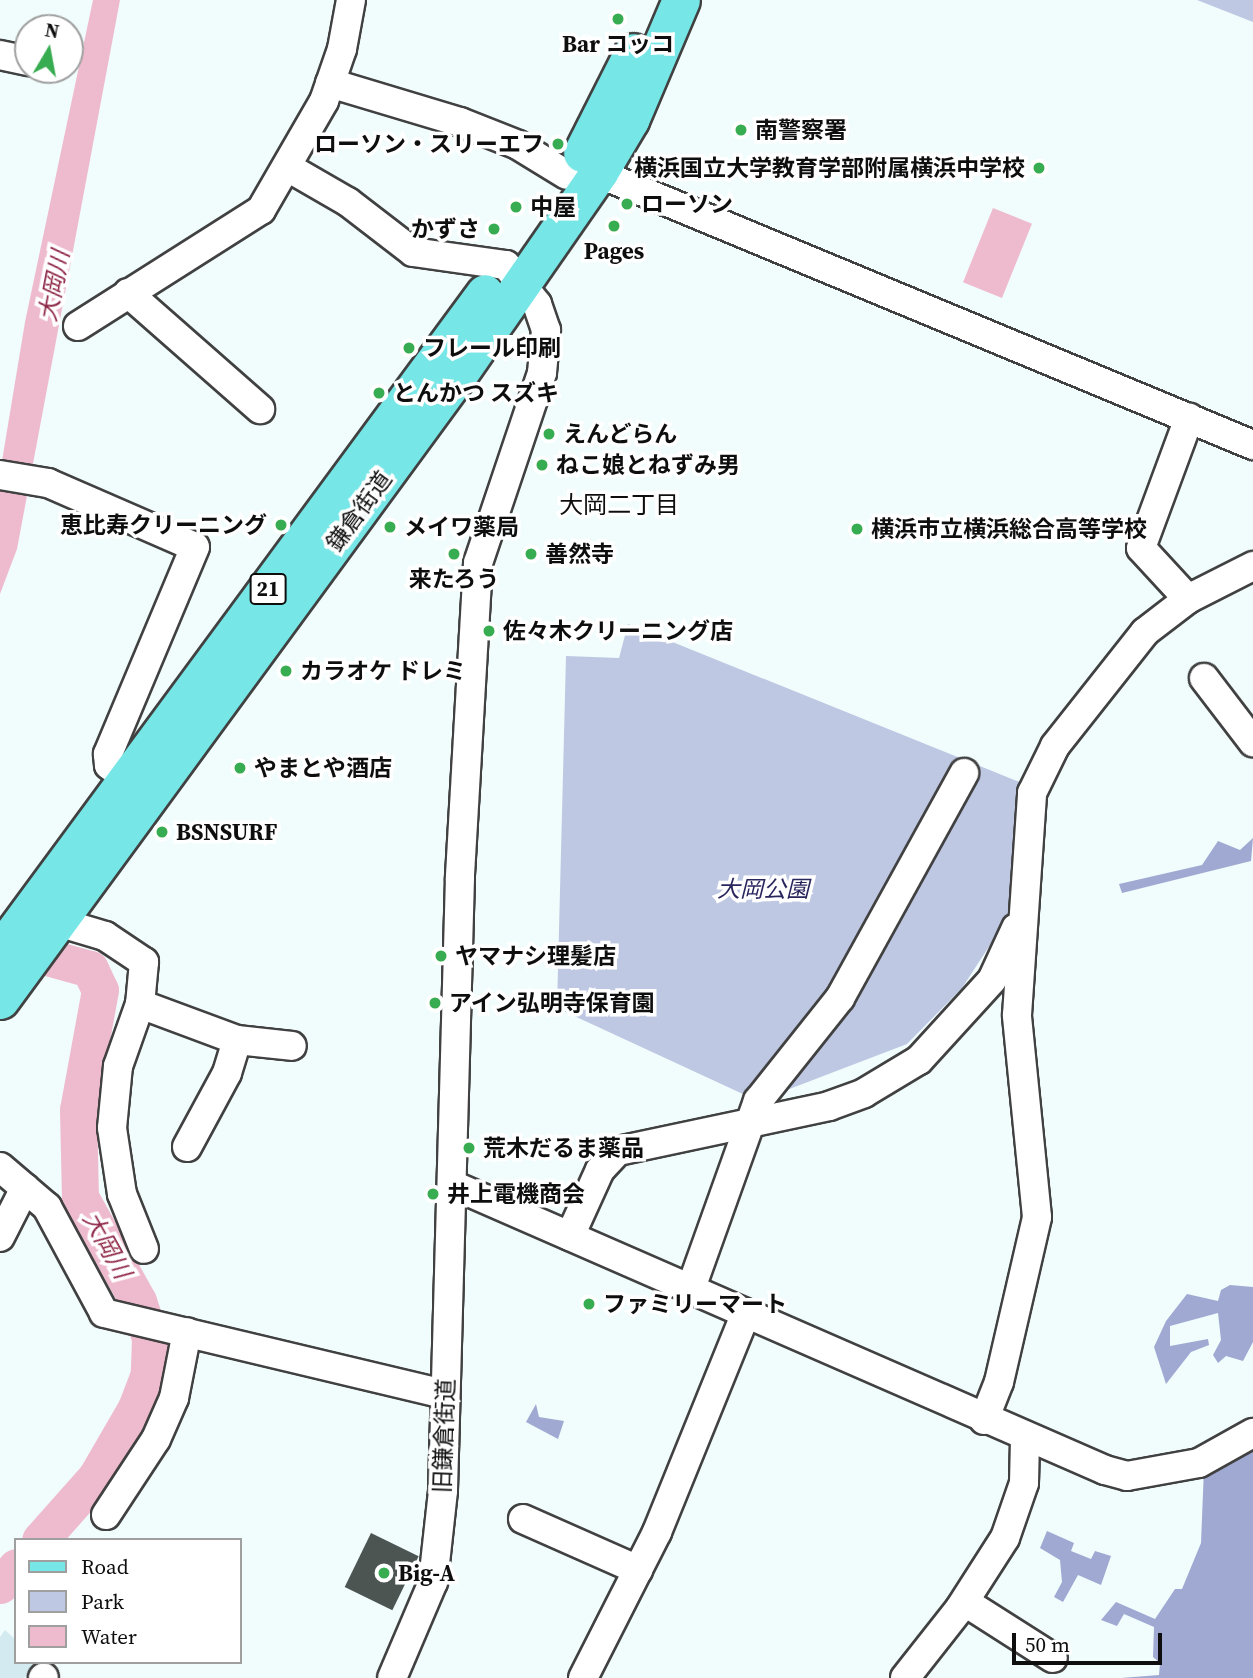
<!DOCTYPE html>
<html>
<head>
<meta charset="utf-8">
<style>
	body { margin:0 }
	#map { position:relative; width:1253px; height:1678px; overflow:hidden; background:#f1fcfd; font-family:"Source Serif 4","Noto Sans JP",serif }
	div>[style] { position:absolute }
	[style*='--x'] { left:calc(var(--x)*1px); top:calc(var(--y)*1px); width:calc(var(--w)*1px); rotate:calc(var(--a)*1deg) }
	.farmland>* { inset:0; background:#d3ebf0 }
	.green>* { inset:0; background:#bec8e3 }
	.forest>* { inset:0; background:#9fa9d2 }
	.water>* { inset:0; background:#eebbce; transform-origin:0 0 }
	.river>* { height:37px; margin:-18.5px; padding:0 18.5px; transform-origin:18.5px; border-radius:18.5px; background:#eebbce }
	.building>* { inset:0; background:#4c5552; transform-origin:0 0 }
	.roads { filter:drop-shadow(2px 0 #414141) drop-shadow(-2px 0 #414141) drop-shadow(0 2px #414141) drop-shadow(0 -2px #414141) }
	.minor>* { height:28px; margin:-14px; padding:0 14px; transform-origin:14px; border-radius:14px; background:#fff }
	.major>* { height:37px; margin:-18.5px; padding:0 18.5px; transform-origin:18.5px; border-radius:18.5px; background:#77e6e7 }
	.dots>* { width:19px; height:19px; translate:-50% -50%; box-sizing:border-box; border:4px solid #fff; border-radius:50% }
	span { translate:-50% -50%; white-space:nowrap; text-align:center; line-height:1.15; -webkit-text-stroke:7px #fff; paint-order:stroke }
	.shield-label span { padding:2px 5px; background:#fff; border:2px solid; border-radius:5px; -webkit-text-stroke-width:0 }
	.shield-label { font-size:21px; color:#0e0e0e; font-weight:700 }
	.poi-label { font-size:23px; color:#0e0e0e; font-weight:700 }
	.left { translate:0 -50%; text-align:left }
	.right { translate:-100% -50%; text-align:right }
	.street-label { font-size:23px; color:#0e0e0e }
	.park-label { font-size:23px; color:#29265d; font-style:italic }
	.water-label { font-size:24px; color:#8f2748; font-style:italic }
	.neighbourhood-label { font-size:24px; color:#0e0e0e }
	.legend { position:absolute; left:14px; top:1538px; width:228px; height:126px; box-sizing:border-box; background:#fff; border:2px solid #9f9f9f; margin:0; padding:9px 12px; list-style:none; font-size:21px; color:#0e0e0e }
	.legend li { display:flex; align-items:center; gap:14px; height:35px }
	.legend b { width:35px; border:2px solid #9f9f9f }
	.north { position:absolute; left:14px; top:14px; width:70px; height:70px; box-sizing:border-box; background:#fff; border:2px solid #9f9f9f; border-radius:50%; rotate:10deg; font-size:19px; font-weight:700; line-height:28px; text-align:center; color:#0e0e0e }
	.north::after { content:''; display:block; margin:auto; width:24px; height:32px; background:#38ac50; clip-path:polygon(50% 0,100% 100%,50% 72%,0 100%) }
	.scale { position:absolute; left:1012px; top:1633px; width:150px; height:32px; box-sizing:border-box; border:4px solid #0e0e0e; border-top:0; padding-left:9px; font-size:21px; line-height:24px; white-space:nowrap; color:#0e0e0e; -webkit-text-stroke:5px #fff; paint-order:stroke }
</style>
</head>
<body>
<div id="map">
	<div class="farmland">
		<div style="clip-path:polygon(5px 1630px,16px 1640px,16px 1662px,39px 1663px,24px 1678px,0 1678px,0 1637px)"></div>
	</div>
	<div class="green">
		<div style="clip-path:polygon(1197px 0,1253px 0,1253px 22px)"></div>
		<div style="clip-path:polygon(628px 624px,1022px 783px,1007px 919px,962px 988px,907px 1044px,758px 1101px,557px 1008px,566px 656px,619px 658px)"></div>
	</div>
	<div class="forest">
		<div style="clip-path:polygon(1253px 838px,1251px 861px,1122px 893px,1119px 884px,1202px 865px,1218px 841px,1240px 850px)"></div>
		<div style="clip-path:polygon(1230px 1285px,1253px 1287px,1253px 1342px,1243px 1361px,1226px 1356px,1218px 1363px,1213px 1355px,1221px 1340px,1218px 1313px,1170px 1326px,1170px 1346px,1208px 1339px,1209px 1345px,1191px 1352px,1166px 1384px,1154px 1347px,1166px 1321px,1187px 1294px,1218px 1301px,1221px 1290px)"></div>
		<div style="clip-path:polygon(536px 1404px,539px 1417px,564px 1421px,558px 1439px,526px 1422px)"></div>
		<div style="clip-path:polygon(1253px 1443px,1253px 1678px,1121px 1678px,1159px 1675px,1160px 1663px,1153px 1657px,1154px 1627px,1124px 1614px,1117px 1626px,1101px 1620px,1116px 1602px,1155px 1619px,1175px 1589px,1182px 1589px,1201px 1543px,1204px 1468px)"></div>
		<div style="clip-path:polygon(1047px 1531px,1074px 1543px,1071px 1551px,1091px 1559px,1095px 1551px,1111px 1556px,1101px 1585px,1078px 1575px,1063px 1602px,1054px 1597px,1062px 1582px,1060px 1560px,1040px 1548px)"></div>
	</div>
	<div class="water">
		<div style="clip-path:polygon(93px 0,120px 0,17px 549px,0 594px,0 473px,25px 322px)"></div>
		<div style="left:993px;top:208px;width:42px;height:80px;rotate:22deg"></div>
	</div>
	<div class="river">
		<div style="--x:11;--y:947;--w:82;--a:15.6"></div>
		<div style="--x:90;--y:969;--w:23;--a:65"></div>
		<div style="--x:100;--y:990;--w:122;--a:100.4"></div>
		<div style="--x:78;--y:1110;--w:87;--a:88.7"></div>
		<div style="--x:80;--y:1197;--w:119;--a:60.9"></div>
		<div style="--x:138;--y:1301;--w:39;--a:72"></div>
		<div style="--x:150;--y:1338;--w:36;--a:92"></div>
		<div style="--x:149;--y:1374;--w:36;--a:111"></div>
		<div style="--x:136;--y:1408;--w:80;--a:120.1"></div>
		<div style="--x:96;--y:1477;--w:84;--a:131.6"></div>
		<div style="--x:0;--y:1585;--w:24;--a:-48"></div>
	</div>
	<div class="building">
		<div style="left:371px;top:1533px;width:53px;height:60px;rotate:26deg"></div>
	</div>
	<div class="roads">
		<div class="minor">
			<div style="--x:0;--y:55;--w:29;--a:12"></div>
			<div style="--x:330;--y:83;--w:136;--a:16.7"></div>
			<div style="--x:460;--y:122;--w:62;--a:21.6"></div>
			<div style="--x:518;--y:145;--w:57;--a:31.5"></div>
			<div style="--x:581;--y:166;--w:728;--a:22.55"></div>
			<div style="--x:289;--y:168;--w:68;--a:30"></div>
			<div style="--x:348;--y:202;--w:82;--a:37.6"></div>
			<div style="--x:413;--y:252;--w:94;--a:8"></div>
			<div style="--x:506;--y:265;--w:50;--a:51.5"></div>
			<div style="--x:537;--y:304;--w:28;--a:71"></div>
			<div style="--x:546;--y:330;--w:43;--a:95.3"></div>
			<div style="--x:542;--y:373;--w:200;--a:108.6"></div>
			<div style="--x:478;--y:563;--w:315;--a:93.3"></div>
			<div style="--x:460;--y:877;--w:614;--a:91.59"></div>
			<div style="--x:443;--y:1491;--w:92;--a:96.3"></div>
			<div style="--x:433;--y:1582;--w:104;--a:113.1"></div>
			<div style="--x:128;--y:293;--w:176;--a:41.3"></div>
			<div style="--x:78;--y:326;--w:217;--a:-32.4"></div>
			<div style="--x:261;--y:210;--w:126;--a:-60"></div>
			<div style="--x:324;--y:101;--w:55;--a:-70.9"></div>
			<div style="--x:342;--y:49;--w:50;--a:-79.6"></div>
			<div style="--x:0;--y:475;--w:49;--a:9.5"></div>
			<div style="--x:48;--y:483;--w:160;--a:23.5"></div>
			<div style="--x:195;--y:547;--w:225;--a:112.8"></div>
			<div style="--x:108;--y:754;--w:11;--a:85"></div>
			<div style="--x:109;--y:765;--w:24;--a:38"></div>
			<div style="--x:1188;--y:599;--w:69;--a:-132.7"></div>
			<div style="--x:1141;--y:548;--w:139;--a:-69.7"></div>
			<div style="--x:1204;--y:678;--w:81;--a:52.6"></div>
			<div style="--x:58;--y:922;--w:49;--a:16.6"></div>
			<div style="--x:105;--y:936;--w:47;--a:33.7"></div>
			<div style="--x:144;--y:962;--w:42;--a:95.4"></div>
			<div style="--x:140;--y:1004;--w:66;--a:109.5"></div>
			<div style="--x:118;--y:1066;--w:62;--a:95.5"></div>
			<div style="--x:112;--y:1128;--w:67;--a:81.4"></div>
			<div style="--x:122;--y:1194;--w:59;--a:68.2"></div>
			<div style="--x:140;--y:1004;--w:103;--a:20.4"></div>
			<div style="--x:237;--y:1040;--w:55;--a:6.2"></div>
			<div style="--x:187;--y:1147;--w:84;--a:-61.6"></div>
			<div style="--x:227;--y:1073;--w:34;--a:-73"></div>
			<div style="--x:0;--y:1167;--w:62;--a:40.4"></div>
			<div style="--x:47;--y:1207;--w:120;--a:61.7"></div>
			<div style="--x:104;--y:1313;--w:350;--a:13.4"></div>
			<div style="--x:455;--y:1186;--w:709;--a:23.6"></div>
			<div style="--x:1105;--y:1470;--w:23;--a:15"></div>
			<div style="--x:1127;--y:1476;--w:73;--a:-10.2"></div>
			<div style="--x:1199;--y:1463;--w:62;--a:-29.1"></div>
			<div style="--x:570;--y:1236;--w:72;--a:-65.6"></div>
			<div style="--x:600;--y:1170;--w:26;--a:-47"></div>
			<div style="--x:618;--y:1151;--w:216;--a:-12"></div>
			<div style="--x:829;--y:1106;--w:37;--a:-20"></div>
			<div style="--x:864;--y:1093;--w:64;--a:-31"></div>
			<div style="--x:919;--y:1060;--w:108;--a:-47.6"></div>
			<div style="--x:992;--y:980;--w:57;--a:-65.2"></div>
			<div style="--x:0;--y:1237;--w:55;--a:-63"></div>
			<div style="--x:691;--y:1288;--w:199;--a:-70.3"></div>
			<div style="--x:758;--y:1101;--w:132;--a:-51.5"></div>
			<div style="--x:840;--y:998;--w:257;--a:-61.1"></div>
			<div style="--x:984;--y:1420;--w:41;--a:-68.5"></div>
			<div style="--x:999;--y:1382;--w:169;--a:-77"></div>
			<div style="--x:1037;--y:1217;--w:203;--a:-95.7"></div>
			<div style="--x:1017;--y:1015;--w:223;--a:-86.1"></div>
			<div style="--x:1032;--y:793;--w:52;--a:-63.9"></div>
			<div style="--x:1055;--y:746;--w:145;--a:-51.7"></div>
			<div style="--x:1145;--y:632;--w:54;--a:-37.5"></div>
			<div style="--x:1188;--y:599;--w:73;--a:-26.9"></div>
			<div style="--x:106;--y:1515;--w:91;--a:-56.7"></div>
			<div style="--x:156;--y:1439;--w:45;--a:-66.3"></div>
			<div style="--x:174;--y:1398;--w:67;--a:-78.9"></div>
			<div style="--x:523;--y:1519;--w:126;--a:23.9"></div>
			<div style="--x:965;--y:1602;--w:104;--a:32.5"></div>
			<div style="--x:43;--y:1678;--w:1;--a:-45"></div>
			<div style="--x:583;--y:1678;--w:164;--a:-63.1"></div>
			<div style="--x:657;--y:1532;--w:236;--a:-67.9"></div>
			<div style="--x:905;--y:1678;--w:89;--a:-51.8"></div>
			<div style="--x:960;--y:1608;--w:83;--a:-57.3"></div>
			<div style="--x:1005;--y:1538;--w:58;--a:-70.9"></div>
			<div style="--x:1024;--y:1483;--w:44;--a:-88.7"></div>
		</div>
		<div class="major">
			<div style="--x:582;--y:153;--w:113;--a:-63.2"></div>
			<div style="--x:0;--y:951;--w:817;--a:-53.61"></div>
			<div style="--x:0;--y:1000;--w:775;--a:-53.77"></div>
			<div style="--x:458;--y:375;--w:247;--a:-55.2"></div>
			<div style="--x:599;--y:172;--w:61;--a:-59.2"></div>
			<div style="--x:630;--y:120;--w:130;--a:-67"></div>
		</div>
	</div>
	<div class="dots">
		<div style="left:618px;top:19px;background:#38ac50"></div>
		<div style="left:741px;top:130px;background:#38ac50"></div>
		<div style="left:558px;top:144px;background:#38ac50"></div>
		<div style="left:1039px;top:168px;background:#38ac50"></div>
		<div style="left:627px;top:204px;background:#38ac50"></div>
		<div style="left:516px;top:207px;background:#38ac50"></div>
		<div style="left:614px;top:226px;background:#38ac50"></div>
		<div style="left:494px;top:229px;background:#38ac50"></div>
		<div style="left:409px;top:348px;background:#38ac50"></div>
		<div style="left:379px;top:393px;background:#38ac50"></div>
		<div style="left:549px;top:434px;background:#38ac50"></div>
		<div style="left:542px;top:465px;background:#38ac50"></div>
		<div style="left:281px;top:525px;background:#38ac50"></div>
		<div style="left:390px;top:527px;background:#38ac50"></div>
		<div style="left:857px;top:529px;background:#38ac50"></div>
		<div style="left:454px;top:554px;background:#38ac50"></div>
		<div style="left:531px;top:554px;background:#38ac50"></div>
		<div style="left:489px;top:631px;background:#38ac50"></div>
		<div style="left:286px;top:671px;background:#38ac50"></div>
		<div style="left:240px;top:768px;background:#38ac50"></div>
		<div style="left:162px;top:832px;background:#38ac50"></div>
		<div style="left:441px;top:956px;background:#38ac50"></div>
		<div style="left:435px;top:1003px;background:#38ac50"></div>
		<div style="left:469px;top:1148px;background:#38ac50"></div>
		<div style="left:433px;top:1194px;background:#38ac50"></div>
		<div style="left:589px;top:1304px;background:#38ac50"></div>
		<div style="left:384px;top:1573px;background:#38ac50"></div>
	</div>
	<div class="shield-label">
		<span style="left:268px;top:589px">21</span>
	</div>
	<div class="poi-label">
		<span style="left:618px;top:44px">Bar コッコ</span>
		<span class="left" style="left:755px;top:130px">南警察署</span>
		<span class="right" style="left:544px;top:144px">ローソン・スリーエフ</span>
		<span class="right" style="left:1025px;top:168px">横浜国立大学教育学部附属横浜中学校</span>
		<span class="left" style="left:641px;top:204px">ローソン</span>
		<span class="left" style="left:530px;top:207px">中屋</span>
		<span class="right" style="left:480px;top:229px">かずさ</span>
		<span style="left:614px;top:251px">Pages</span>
		<span class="left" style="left:423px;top:348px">フレール印刷</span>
		<span class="left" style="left:393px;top:393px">とんかつ スズキ</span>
		<span class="left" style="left:563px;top:434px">えんどらん</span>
		<span class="left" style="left:556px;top:465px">ねこ娘とねずみ男</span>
		<span class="right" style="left:267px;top:525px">恵比寿クリーニング</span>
		<span class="left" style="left:404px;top:527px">メイワ薬局</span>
		<span class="left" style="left:871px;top:529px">横浜市立横浜総合高等学校</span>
		<span class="left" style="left:545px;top:554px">善然寺</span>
		<span style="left:454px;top:579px">来たろう</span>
		<span class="left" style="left:503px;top:631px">佐々木クリーニング店</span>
		<span class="left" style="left:300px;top:671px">カラオケ ドレミ</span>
		<span class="left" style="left:254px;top:768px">やまとや酒店</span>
		<span class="left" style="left:176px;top:832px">BSNSURF</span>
		<span class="left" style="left:455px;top:956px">ヤマナシ理髪店</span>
		<span class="left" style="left:449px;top:1003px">アイン弘明寺保育園</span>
		<span class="left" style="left:483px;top:1148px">荒木だるま薬品</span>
		<span class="left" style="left:447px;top:1194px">井上電機商会</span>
		<span class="left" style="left:603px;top:1304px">ファミリーマート</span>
		<span class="left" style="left:398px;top:1573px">Big-A</span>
	</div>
	<div class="street-label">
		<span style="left:359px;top:511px;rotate:-54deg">鎌倉街道</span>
		<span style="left:444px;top:1436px;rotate:-88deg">旧鎌倉街道</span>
	</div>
	<div class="park-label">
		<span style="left:763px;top:889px">大岡公園</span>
	</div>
	<div class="water-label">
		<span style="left:54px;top:286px;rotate:-79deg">大岡川</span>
		<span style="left:107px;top:1245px;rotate:61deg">大岡川</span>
	</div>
	<div class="neighbourhood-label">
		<span style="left:619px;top:505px">大岡二丁目</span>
	</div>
	<ul class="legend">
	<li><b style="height:9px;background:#77e6e7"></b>Road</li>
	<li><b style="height:19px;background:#bec8e3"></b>Park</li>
	<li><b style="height:19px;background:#eebbce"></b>Water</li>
	</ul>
	<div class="north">N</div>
	<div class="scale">50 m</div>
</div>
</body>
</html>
